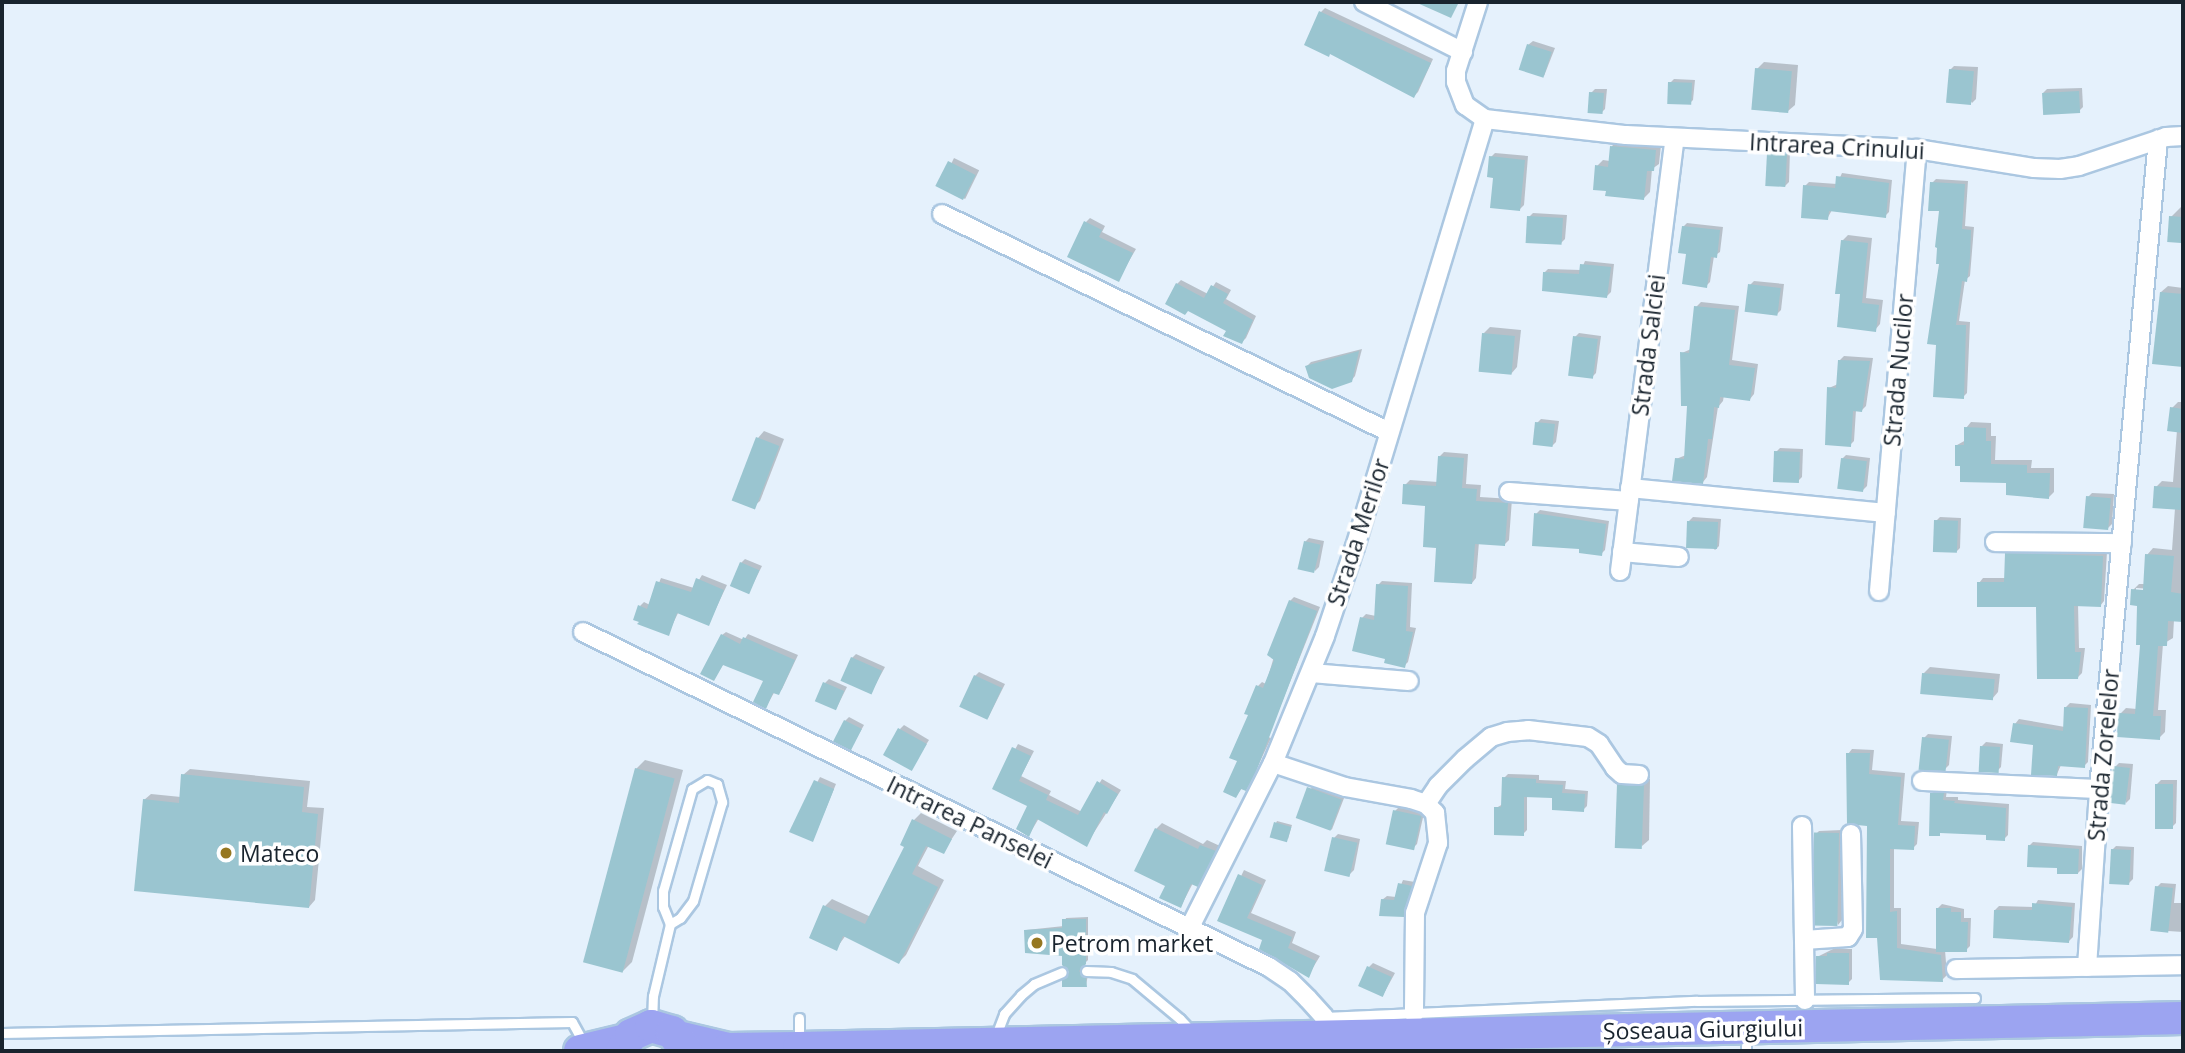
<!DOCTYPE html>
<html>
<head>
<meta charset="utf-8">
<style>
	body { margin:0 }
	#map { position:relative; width:2185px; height:1053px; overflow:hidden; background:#e5f1fc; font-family:"Open Sans",sans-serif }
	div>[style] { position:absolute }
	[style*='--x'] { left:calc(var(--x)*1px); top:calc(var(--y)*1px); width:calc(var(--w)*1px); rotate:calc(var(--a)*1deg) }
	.shadow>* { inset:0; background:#0003; transform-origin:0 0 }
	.building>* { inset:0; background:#9ac5d0; transform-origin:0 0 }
	.roads { filter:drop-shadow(2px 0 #abc7e1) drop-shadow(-2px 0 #abc7e1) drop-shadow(0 2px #abc7e1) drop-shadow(0 -2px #abc7e1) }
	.lane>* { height:9px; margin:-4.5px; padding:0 4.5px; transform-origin:4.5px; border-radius:4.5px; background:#fff }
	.street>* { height:18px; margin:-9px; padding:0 9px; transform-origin:9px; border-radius:9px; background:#fff }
	.highway>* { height:32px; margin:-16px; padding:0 16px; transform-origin:16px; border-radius:16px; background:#9ca4f1 }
	.dots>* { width:19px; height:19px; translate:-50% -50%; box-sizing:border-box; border:4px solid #fff; border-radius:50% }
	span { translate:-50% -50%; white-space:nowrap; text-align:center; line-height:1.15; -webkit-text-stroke:7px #fff; paint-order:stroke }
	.street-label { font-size:23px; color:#19242e }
	.poi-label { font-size:23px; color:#19242e }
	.left { translate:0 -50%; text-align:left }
	.frame { position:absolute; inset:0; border:4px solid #19242e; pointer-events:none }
</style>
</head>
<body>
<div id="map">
	<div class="shadow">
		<div style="clip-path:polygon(1325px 8px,1433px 59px,1418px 92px,1414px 96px,1331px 52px,1321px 12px)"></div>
		<div style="clip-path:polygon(1533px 41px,1555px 48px,1544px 76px,1528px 45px)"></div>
		<div style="clip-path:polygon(1764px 62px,1798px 65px,1795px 105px,1788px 111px,1757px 69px)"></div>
		<div style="clip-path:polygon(1954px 66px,1978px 67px,1976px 99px,1972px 103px,1950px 70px)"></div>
		<div style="clip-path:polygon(1674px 79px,1695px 80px,1693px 100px,1689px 104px,1670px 83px)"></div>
		<div style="clip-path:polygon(2082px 88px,2083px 107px,2079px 111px,2043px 93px,2047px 89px)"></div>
		<div style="clip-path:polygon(1595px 89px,1607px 89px,1605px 109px,1601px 113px,1591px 93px)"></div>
		<div style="clip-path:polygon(1618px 140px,1661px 145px,1659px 164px,1652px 169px,1650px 192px,1644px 198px,1597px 166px,1603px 160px,1610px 161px,1612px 146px)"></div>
		<div style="clip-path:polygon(1773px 150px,1790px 151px,1789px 182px,1785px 186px,1769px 154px)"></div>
		<div style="clip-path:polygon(1495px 153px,1528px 156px,1524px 205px,1520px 209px,1495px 176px,1491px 157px)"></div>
		<div style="left:954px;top:158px;width:28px;height:32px;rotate:26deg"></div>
		<div style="clip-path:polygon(1842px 173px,1892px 180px,1889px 212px,1885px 216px,1832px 210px,1827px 219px,1805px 186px,1809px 182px,1837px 184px)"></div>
		<div style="clip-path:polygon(1936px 179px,1968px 181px,1965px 226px,1974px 227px,1970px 276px,1965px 280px,1959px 321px,1970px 322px,1967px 393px,1963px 397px,1941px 263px,1941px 210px,1932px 183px)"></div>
		<div style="clip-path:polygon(2183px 205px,2183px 242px,2169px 240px,2171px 217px)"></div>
		<div style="clip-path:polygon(1533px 213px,1567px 215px,1565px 239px,1561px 243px,1529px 217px)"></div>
		<div style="clip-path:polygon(1090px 218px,1105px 226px,1102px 232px,1136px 249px,1118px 280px,1086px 222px)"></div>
		<div style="clip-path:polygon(1687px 223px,1723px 227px,1720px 252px,1714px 256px,1710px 282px,1706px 286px,1688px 253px,1683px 227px)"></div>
		<div style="clip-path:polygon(1848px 235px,1872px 238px,1866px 298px,1883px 300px,1880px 324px,1875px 330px,1842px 293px,1842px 241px)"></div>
		<div style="clip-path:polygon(1585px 261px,1614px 264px,1611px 292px,1607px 296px,1544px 273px,1548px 269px,1581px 270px)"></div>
		<div style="clip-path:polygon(1181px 280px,1208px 294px,1216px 282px,1231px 290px,1226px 299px,1256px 316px,1246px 338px,1242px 342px,1228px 330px,1177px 284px)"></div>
		<div style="clip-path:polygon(1754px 281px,1784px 284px,1781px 310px,1777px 314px,1750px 285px)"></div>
		<div style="clip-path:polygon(2168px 286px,2183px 288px,2183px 365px,2154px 362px,2161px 292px)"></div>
		<div style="clip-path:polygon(1701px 302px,1739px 306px,1732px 360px,1758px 364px,1754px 394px,1750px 399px,1724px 395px,1723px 401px,1718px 407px,1707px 477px,1703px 482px,1676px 459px,1686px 455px,1689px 405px,1682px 353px,1691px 349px,1696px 307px)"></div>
		<div style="clip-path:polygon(1490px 327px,1521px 330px,1517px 367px,1511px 374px,1483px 334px)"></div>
		<div style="clip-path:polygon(1579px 333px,1601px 336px,1596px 373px,1592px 377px,1575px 337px)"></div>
		<div style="clip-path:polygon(1362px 349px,1355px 376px,1351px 381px,1307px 366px,1311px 362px)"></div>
		<div style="clip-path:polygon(1844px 356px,1873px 358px,1866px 406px,1862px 410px,1856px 410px,1854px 441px,1850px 445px,1829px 388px,1838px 384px,1840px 360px)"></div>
		<div style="clip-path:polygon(evenodd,2178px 402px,2183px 402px,2183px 620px,2174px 620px,2173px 638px,2163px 644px,2158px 710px,2166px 710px,2165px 732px,2159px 738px,2120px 714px,2126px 708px,2137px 709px,2142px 643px,2139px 604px,2133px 590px,2139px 584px,2145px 584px,2147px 555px,2153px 548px,2172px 550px,2175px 508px,2156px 487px,2162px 481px,2173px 482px,2177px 430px,2172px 408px,2178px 402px,2136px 588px,2152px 589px,2136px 591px,2136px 588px)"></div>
		<div style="clip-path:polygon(1541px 419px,1559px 421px,1556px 442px,1552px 446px,1537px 423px)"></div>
		<div style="clip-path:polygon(1971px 422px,1991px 423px,1991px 436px,1996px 436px,1995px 460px,2032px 460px,2031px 468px,2054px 468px,2054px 492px,2048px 498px,1962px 464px,1957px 445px,1966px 440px,1966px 428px)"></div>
		<div style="clip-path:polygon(764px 431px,784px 439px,760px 501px,753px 507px,758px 438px)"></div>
		<div style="clip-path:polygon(1780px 448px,1803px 449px,1802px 477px,1798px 481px,1776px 452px)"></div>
		<div style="clip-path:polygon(1444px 452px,1468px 454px,1466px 484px,1481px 485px,1480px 497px,1512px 499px,1509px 540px,1505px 544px,1479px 542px,1476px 578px,1472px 583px,1438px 546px,1427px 504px,1405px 485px,1410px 480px,1438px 482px,1439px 457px)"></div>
		<div style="clip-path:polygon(1846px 455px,1870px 458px,1867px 486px,1863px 490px,1842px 459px)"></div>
		<div style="clip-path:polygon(2092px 493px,2114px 494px,2112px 524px,2108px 528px,2088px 497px)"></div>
		<div style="clip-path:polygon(1540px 510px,1609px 521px,1605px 550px,1601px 554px,1581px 547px,1536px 514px)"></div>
		<div style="clip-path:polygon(1693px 517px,1721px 519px,1719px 546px,1715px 550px,1689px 521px)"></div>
		<div style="clip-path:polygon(1940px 517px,1961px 518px,1960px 548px,1956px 552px,1936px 521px)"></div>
		<div style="clip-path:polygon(1309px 538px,1324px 541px,1319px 567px,1315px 571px,1305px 542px)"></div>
		<div style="clip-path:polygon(2011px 550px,2107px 552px,2104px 601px,2100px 606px,2078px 604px,2079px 648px,2085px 648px,2082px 673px,2077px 678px,2037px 605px,1979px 583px,1983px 578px,2006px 578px,2007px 554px)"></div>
		<div style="clip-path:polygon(745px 559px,762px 566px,749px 592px,741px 563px)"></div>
		<div style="clip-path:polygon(702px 575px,727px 585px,709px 623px,679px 611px,668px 634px,640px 606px,644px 602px,650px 605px,661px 578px,694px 588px)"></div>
		<div style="clip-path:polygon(1382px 581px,1412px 583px,1410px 627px,1416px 628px,1408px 662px,1404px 666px,1387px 657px,1362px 618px,1366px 614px,1376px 616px,1378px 585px)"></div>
		<div style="clip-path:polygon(1294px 597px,1320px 607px,1268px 737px,1271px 738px,1249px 785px,1246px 789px,1242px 788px,1236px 796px,1239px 760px,1258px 686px,1262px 682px,1266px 684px,1290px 601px)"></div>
		<div style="clip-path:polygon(726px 632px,744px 640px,748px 634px,798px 655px,782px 689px,778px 693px,775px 691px,766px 707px,766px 680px,724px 663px,714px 679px,722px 635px)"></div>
		<div style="clip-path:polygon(856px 654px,885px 667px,871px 693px,852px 658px)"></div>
		<div style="clip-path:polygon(1930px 667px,2000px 674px,1998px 692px,1992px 699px,1923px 674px)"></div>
		<div style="clip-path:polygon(979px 672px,1005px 684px,988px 718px,975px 676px)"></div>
		<div style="clip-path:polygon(829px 679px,847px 687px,836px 709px,825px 683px)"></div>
		<div style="clip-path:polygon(2070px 703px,2091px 705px,2088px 762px,2084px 766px,2061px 765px,2057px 774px,2015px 724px,2019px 719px,2065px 727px,2066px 707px)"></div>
		<div style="clip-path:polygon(849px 717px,864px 725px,851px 748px,845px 721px)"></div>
		<div style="clip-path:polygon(904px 725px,929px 740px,911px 769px,900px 729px)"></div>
		<div style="clip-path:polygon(1928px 734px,1952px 736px,1949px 765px,1945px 769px,1924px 738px)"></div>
		<div style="clip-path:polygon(1986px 742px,2003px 744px,2001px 767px,1997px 771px,1982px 746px)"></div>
		<div style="clip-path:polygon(1018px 744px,1034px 751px,1021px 776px,1051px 791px,1049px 795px,1082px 812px,1102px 779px,1121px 790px,1086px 845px,1039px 818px,1029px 835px,1029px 806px,994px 789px)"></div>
		<div style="clip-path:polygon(1852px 749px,1874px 750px,1872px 770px,1905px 773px,1901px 821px,1919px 822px,1917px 844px,1913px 848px,1894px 847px,1894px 908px,1901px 908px,1901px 944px,1937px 949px,1938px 908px,1942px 904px,1964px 909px,1964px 918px,1971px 918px,1970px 946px,1966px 950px,1945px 950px,1947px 975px,1942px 980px,1882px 978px,1869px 824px,1848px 754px)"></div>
		<div style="clip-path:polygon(645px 760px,683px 770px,632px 962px,623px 971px,636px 769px)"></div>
		<div style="clip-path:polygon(2119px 763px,2133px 764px,2130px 799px,2126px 803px,2115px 767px)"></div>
		<div style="clip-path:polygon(190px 769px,310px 781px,307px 807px,324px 808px,315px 900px,309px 907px,144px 800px,151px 794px,181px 797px,183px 775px)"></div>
		<div style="clip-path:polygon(1508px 774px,1539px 775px,1539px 780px,1566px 781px,1565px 789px,1588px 791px,1587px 806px,1583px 810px,1554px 796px,1527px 795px,1527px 830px,1523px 834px,1496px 808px,1503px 804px,1504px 778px)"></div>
		<div style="clip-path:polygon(820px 777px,836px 784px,813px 840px,792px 831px)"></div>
		<div style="clip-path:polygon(1626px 778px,1650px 779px,1649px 840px,1642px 846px,1619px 785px)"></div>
		<div style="clip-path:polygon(2161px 780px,2177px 780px,2176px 823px,2172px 827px,2157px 784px)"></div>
		<div style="left:1313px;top:784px;width:34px;height:36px;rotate:21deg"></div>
		<div style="clip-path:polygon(1936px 789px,1947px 790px,1946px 797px,1958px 797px,1958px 800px,2009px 804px,2008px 835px,2004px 839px,1988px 833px,1942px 831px,1939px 834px,1932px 794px)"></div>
		<div style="clip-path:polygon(1399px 807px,1424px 813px,1417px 844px,1413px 848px,1395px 811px)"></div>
		<div style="clip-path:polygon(921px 813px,957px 831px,943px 852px,929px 845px,918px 866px,944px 880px,906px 955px,899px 962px,846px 935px,836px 949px,825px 906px,832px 899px,871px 917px,907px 846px,914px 820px)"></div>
		<div style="clip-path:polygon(1277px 821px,1292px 825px,1288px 839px,1276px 823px)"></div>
		<div style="clip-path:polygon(1162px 823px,1203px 844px,1207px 840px,1220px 846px,1203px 879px,1197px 885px,1193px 883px,1181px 906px,1167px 885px,1156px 829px)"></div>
		<div style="clip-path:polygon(1842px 830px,1842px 920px,1838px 925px,1815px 835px,1819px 831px)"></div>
		<div style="clip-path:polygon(1338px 834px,1360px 839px,1354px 870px,1350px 874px,1334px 838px)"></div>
		<div style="clip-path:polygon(2033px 842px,2082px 846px,2082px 869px,2078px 873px,2059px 866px,2029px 846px)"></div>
		<div style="clip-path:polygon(2116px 846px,2134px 847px,2133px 879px,2129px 883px,2112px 850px)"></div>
		<div style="clip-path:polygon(1244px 870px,1266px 880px,1251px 913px,1296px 932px,1292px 943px,1320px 956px,1308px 976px,1265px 939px,1220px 920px)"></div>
		<div style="clip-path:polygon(1403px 880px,1415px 882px,1407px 911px,1403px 915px,1382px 900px,1387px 896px,1396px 897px)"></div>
		<div style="clip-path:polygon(2161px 883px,2176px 884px,2174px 903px,2183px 903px,2183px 932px,2153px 930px,2157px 887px)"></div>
		<div style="clip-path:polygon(2038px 900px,2075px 903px,2073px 937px,2069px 941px,1995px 910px,1999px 906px,2034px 907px)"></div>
		<div style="clip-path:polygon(1088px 917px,1088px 960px,1080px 968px,1088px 975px,1086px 985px,1071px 972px,1064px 955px,1026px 930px,1064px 926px,1066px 918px)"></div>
		<div style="clip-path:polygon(1833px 949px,1852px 949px,1852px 979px,1848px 983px,1817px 957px)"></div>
		<div style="clip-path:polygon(1373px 963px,1395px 973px,1383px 995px,1369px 967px)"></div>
	</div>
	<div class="building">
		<div style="clip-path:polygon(1415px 2px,1459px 2px,1451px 18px)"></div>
		<div style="clip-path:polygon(1319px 11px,1431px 63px,1414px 98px,1330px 54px,1329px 57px,1304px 45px)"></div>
		<div style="left:1527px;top:44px;width:26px;height:27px;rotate:18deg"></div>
		<div style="left:1755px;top:68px;width:37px;height:42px;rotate:5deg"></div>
		<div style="left:1949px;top:69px;width:25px;height:34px;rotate:5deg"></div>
		<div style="left:1668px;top:82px;width:24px;height:22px;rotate:2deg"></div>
		<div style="left:2079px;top:91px;width:22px;height:37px;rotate:87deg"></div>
		<div style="left:1589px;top:92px;width:15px;height:21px;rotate:4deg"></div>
		<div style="clip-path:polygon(1610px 146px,1656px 150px,1654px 171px,1647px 171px,1644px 200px,1605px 196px,1606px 191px,1593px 190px,1595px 165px,1608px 167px)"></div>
		<div style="left:1767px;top:153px;width:20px;height:33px;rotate:3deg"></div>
		<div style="clip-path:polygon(1489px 156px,1525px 160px,1520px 211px,1490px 208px,1493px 178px,1487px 177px)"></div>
		<div style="left:948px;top:161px;width:31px;height:28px;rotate:27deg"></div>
		<div style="clip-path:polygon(1836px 176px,1889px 183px,1886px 218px,1829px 211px,1828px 220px,1801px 218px,1803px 185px,1835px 188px)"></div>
		<div style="clip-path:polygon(1930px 182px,1965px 184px,1962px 229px,1971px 230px,1970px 258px,1967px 282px,1962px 281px,1956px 325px,1966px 325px,1964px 399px,1933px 397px,1936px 345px,1927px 344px,1939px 264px,1936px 264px,1937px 248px,1935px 247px,1939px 211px,1928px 211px)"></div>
		<div style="left:1527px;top:216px;width:36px;height:27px;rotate:3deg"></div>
		<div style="left:2169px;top:216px;width:14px;height:26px;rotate:4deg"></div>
		<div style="clip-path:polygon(1084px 221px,1102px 230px,1099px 237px,1133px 253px,1119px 282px,1067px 257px)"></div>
		<div style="clip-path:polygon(1682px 226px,1720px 230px,1717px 258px,1711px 257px,1707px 288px,1682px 284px,1686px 254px,1678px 253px)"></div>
		<div style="clip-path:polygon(1841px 240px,1868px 243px,1862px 303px,1879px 305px,1876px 332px,1837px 327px,1840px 294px,1835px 294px)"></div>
		<div style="clip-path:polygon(1580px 264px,1611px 267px,1607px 298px,1542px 291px,1543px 272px,1579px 274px)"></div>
		<div style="clip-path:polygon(1176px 283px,1204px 298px,1211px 285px,1228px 294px,1223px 303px,1253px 320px,1242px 344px,1223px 336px,1226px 331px,1188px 311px,1185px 315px,1165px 304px)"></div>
		<div style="left:1748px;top:284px;width:33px;height:28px;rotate:7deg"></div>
		<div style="clip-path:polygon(2160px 292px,2183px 294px,2183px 367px,2152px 364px)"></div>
		<div style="clip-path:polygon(1694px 306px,1735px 310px,1729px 365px,1755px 368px,1750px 401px,1720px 397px,1719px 408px,1714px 407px,1712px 439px,1708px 439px,1703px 484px,1672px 481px,1675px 458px,1684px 459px,1687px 406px,1681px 406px,1680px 352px,1689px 353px)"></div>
		<div style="left:1482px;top:333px;width:33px;height:39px;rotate:5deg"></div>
		<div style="left:1573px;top:336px;width:25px;height:40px;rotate:7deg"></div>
		<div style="clip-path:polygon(1359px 351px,1352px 382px,1332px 389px,1309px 378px,1305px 366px)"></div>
		<div style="clip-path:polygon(1838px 360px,1870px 361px,1862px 412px,1853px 411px,1851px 447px,1825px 445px,1827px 387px,1836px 388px)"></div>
		<div style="clip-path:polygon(2170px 407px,2183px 409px,2183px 433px,2167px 431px)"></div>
		<div style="left:1535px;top:422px;width:20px;height:23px;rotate:6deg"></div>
		<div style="clip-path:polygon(1964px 427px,1986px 428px,1986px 441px,1991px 441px,1991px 464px,2027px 465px,2027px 473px,2050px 473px,2049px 499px,2006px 495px,2006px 483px,1960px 482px,1960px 466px,1955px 466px,1955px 445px,1964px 445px)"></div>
		<div style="left:756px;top:437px;width:25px;height:68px;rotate:21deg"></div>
		<div style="left:1774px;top:451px;width:26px;height:31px;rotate:2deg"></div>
		<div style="clip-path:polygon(1438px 456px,1464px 458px,1462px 488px,1477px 489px,1476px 501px,1508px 503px,1505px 546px,1475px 544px,1472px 584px,1434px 582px,1436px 548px,1423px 547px,1425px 506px,1402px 504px,1403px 484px,1436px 486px)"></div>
		<div style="left:1841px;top:458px;width:26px;height:31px;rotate:7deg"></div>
		<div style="left:2154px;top:486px;width:29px;height:22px;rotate:4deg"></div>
		<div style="left:2086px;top:496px;width:25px;height:32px;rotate:5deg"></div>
		<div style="clip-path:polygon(1534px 513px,1606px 524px,1602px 556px,1579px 553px,1579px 549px,1532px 546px)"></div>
		<div style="left:1934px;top:520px;width:24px;height:32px;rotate:2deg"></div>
		<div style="left:1687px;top:521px;width:31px;height:27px;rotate:2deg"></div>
		<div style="left:1304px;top:541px;width:17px;height:29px;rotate:13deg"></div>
		<div style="clip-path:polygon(2005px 553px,2103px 556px,2101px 607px,2074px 606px,2075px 652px,2081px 652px,2078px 679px,2037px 679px,2036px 607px,1977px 607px,1977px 582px,2004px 582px)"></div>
		<div style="clip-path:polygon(2145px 554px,2174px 556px,2171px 592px,2183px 594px,2183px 622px,2168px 621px,2167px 646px,2158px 646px,2153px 716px,2161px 716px,2160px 740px,2117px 737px,2118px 713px,2135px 714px,2140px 645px,2136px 645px,2137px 606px,2130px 605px,2131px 589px,2143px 590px)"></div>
		<div style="left:740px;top:562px;width:21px;height:26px;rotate:23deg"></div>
		<div style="clip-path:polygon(696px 578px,724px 590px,709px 626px,677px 613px,669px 636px,637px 624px,639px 622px,633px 620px,638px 605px,647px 609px,656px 581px,691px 592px)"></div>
		<div style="clip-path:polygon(1376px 584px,1408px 586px,1406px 631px,1413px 632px,1405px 668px,1384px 663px,1385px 659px,1352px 651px,1360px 617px,1374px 620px)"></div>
		<div style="clip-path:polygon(1289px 600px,1317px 611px,1256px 772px,1246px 791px,1241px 789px,1236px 798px,1223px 792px,1237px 761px,1229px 758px,1248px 715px,1244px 714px,1256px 685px,1263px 688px,1274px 660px,1267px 655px)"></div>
		<div style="clip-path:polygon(721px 634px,740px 644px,743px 637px,795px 660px,779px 695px,773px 693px,766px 709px,753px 702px,763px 681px,723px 665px,714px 681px,700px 674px)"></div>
		<div style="left:851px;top:657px;width:34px;height:26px;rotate:24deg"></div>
		<div style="left:1922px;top:673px;width:73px;height:21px;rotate:5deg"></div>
		<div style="left:974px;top:675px;width:31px;height:35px;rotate:25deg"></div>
		<div style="left:823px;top:682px;width:23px;height:21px;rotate:23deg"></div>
		<div style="clip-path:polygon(2064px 707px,2088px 708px,2085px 768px,2058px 766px,2057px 776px,2031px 775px,2033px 745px,2010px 742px,2013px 723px,2063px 731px)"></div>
		<div style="left:844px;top:720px;width:20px;height:25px;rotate:27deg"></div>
		<div style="left:898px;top:728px;width:33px;height:31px;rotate:29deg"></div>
		<div style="left:1922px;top:737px;width:27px;height:33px;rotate:6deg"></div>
		<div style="left:1980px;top:746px;width:20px;height:26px;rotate:3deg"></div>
		<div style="clip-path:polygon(1012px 747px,1031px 756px,1019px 781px,1048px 795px,1046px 800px,1078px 815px,1097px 781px,1118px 794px,1107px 814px,1104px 812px,1087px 847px,1037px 819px,1029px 837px,1016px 829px,1027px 806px,992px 789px)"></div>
		<div style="clip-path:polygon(1846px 753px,1870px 753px,1869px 774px,1901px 777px,1898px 825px,1915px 826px,1914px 850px,1890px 849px,1890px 912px,1897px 911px,1897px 948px,1941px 955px,1943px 982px,1880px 980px,1877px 938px,1866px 938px,1867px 826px,1847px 824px)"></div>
		<div style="left:2113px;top:766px;width:17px;height:37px;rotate:7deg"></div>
		<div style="left:635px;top:768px;width:41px;height:201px;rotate:15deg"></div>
		<div style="clip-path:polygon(181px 774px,304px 787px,302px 812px,318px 814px,309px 908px,134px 891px,143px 799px,179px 803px)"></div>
		<div style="clip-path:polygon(1502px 777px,1536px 779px,1536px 783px,1563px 785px,1562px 793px,1585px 794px,1584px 812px,1552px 810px,1552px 798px,1524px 797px,1524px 836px,1494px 835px,1494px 807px,1501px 807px)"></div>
		<div style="clip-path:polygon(814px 780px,834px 789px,813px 842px,789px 832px)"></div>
		<div style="left:1617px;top:784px;width:27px;height:64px;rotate:2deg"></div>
		<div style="left:2155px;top:784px;width:18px;height:45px"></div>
		<div style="left:1307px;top:787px;width:37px;height:33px;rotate:20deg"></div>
		<div style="clip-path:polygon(1930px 793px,1944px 793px,1943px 800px,1955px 801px,1954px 803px,2006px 808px,2005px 841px,1986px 840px,1986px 835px,1940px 833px,1940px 836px,1929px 836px)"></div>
		<div style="left:1393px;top:810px;width:29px;height:35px;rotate:12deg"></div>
		<div style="clip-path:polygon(912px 819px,952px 839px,944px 854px,926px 846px,912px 874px,938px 887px,899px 964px,843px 936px,837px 951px,809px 938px,823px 905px,865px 924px,904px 847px,900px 845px)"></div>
		<div style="left:1274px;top:822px;width:18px;height:16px;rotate:16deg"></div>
		<div style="clip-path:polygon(1155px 828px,1198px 849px,1200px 845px,1216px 851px,1198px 887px,1191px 884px,1181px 908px,1159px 898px,1165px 886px,1134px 871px)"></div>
		<div style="left:1839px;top:833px;width:93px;height:25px;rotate:91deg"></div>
		<div style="left:1332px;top:837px;width:26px;height:35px;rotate:13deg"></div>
		<div style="clip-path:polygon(2028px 845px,2079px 849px,2078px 874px,2057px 874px,2057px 868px,2027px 867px)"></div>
		<div style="left:2111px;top:849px;width:20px;height:35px;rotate:3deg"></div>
		<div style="clip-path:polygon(1238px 874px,1262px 885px,1247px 918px,1292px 937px,1288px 948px,1316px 961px,1309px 978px,1259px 949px,1262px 940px,1217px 921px)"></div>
		<div style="clip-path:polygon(1398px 883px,1412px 886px,1404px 917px,1379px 916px,1381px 899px,1394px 900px)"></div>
		<div style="left:2155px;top:886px;width:18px;height:45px;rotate:6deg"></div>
		<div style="clip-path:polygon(2032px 903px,2072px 907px,2069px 943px,1993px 938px,1994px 910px,2032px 910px)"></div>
		<div style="clip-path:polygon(1936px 908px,1951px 908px,1951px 912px,1961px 912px,1961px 922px,1968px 922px,1967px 952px,1936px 952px)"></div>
		<div style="clip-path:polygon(1062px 919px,1086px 919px,1086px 964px,1079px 971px,1086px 978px,1087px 987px,1062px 987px,1062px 979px,1069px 972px,1062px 965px,1062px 956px,1025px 953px,1024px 930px,1062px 928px)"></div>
		<div style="clip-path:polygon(1827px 953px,1849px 953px,1849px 985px,1816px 984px,1816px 956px,1827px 956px)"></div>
		<div style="left:1367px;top:966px;width:27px;height:22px;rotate:24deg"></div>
	</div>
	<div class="roads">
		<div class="lane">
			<div style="--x:1086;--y:971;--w:25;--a:2"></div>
			<div style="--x:1111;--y:972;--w:22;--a:18"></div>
			<div style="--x:1132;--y:979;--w:62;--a:39.8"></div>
			<div style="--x:1180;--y:1019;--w:19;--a:47"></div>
			<div style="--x:1324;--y:1017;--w:373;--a:-2.5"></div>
			<div style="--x:1697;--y:1001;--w:278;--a:-0.6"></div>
			<div style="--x:652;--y:1023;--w:27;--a:-88"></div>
			<div style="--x:653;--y:996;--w:74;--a:-76.7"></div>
			<div style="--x:670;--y:924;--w:18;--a:-112"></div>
			<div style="--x:663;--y:907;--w:16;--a:-90"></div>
			<div style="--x:663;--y:891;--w:106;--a:-74.1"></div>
			<div style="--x:692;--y:789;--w:17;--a:-31"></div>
			<div style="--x:707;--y:780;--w:11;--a:22"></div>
			<div style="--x:717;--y:784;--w:19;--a:74"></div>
			<div style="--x:722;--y:802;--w:103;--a:106.3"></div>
			<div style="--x:693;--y:901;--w:21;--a:127"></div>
			<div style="--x:680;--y:918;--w:12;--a:149"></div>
			<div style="--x:2;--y:1033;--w:570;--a:-1.11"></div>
			<div style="--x:572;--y:1022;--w:26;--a:61"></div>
			<div style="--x:995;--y:1038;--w:26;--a:-69"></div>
			<div style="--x:1004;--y:1014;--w:25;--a:-48"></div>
			<div style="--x:1021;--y:995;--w:17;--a:-40"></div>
			<div style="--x:1034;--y:984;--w:30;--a:-23"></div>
			<div style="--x:799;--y:1044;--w:26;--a:-90"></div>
			<div style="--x:1746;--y:1046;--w:5;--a:90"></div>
		</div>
		<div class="street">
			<div style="--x:1364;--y:2;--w:111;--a:26.8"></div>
			<div style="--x:1478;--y:2;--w:72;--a:107.7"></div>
			<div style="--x:1456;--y:71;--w:11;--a:90"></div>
			<div style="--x:1456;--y:82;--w:25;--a:69"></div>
			<div style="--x:1465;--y:105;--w:24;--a:35"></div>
			<div style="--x:1485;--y:119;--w:142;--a:6.5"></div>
			<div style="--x:1626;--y:135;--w:291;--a:2.8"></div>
			<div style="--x:1917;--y:149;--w:119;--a:9.2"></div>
			<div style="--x:2034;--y:168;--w:26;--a:2"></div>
			<div style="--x:2060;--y:169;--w:19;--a:-9"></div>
			<div style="--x:2079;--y:166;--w:92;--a:-18.4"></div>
			<div style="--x:2166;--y:137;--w:17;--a:-3"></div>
			<div style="--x:942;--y:214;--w:497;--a:26"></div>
			<div style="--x:1630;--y:488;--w:257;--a:5.6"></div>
			<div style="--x:1509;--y:492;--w:120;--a:4.3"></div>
			<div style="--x:1995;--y:542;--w:127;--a:0.5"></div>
			<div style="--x:1622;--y:552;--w:57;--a:5"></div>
			<div style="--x:1620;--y:571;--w:436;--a:-82.8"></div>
			<div style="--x:1879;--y:591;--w:444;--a:-85.1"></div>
			<div style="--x:583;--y:632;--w:763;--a:26.03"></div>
			<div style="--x:1269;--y:967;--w:25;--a:34"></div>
			<div style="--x:1290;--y:981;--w:25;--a:45"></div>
			<div style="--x:1308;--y:999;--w:24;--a:48"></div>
			<div style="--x:1324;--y:1017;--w:23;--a:65"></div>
			<div style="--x:1311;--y:673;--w:98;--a:4.7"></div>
			<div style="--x:1273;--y:763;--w:76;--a:18.4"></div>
			<div style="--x:1345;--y:787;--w:67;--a:10.3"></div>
			<div style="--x:1411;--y:799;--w:16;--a:18"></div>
			<div style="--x:1426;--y:804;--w:13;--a:45"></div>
			<div style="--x:1435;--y:813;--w:30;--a:84"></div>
			<div style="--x:1438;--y:843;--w:74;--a:108.2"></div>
			<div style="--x:1415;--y:913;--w:101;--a:90.6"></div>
			<div style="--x:1922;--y:781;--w:177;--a:2.6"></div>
			<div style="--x:1426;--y:804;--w:22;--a:-56"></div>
			<div style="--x:1438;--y:786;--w:38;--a:-45"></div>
			<div style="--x:1465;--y:759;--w:34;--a:-40"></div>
			<div style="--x:1491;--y:737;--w:17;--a:-17"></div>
			<div style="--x:1507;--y:732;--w:21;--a:-5"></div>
			<div style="--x:1528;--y:730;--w:60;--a:6.7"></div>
			<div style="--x:1588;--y:737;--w:13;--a:32"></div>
			<div style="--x:1599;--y:744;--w:29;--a:56"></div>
			<div style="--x:1615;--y:768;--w:9;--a:41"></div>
			<div style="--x:1622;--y:774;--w:17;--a:3"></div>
			<div style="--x:1802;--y:826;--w:174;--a:89"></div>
			<div style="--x:1189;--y:929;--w:186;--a:-63.2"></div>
			<div style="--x:1273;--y:763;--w:137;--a:-67.7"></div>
			<div style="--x:1325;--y:636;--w:94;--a:-71.4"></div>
			<div style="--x:1355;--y:547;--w:447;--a:-73.1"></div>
			<div style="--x:1804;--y:940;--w:44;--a:-3.9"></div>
			<div style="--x:1848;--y:937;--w:9;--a:-58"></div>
			<div style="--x:1853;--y:929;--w:95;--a:-91.2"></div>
			<div style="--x:2087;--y:967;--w:178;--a:-86.1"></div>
			<div style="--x:2099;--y:789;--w:652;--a:-84.81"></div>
			<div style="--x:1956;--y:969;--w:227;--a:-1"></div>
		</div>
		<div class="highway">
			<div style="--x:678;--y:1037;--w:51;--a:13.5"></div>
			<div style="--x:728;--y:1049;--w:71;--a:-0.8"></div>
			<div style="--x:799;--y:1048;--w:1384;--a:-1.24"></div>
			<div style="--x:580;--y:1051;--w:47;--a:-13.4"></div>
			<div style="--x:622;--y:1051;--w:18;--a:-61"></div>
			<div style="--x:631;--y:1035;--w:22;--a:-24"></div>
			<div style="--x:651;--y:1026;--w:22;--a:16"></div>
			<div style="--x:672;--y:1032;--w:24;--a:54"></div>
		</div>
	</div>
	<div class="dots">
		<div style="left:226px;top:853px;background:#967720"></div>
		<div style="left:1037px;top:943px;background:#967720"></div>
	</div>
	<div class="street-label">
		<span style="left:1837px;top:146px;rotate:3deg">Intrarea Crinului</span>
		<span style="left:1648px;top:345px;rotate:-83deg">Strada Salciei</span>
		<span style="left:1898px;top:370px;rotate:-85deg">Strada Nucilor</span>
		<span style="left:1358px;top:532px;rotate:-72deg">Strada Merilor</span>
		<span style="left:2103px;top:755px;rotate:-85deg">Strada Zorelelor</span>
		<span style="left:970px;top:822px;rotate:26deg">Intrarea Panselei</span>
		<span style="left:1703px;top:1029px;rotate:-1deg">Șoseaua Giurgiului</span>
	</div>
	<div class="poi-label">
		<span class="left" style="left:240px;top:853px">Mateco</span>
		<span class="left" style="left:1051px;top:943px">Petrom market</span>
	</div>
	<div class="frame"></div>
</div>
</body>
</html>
